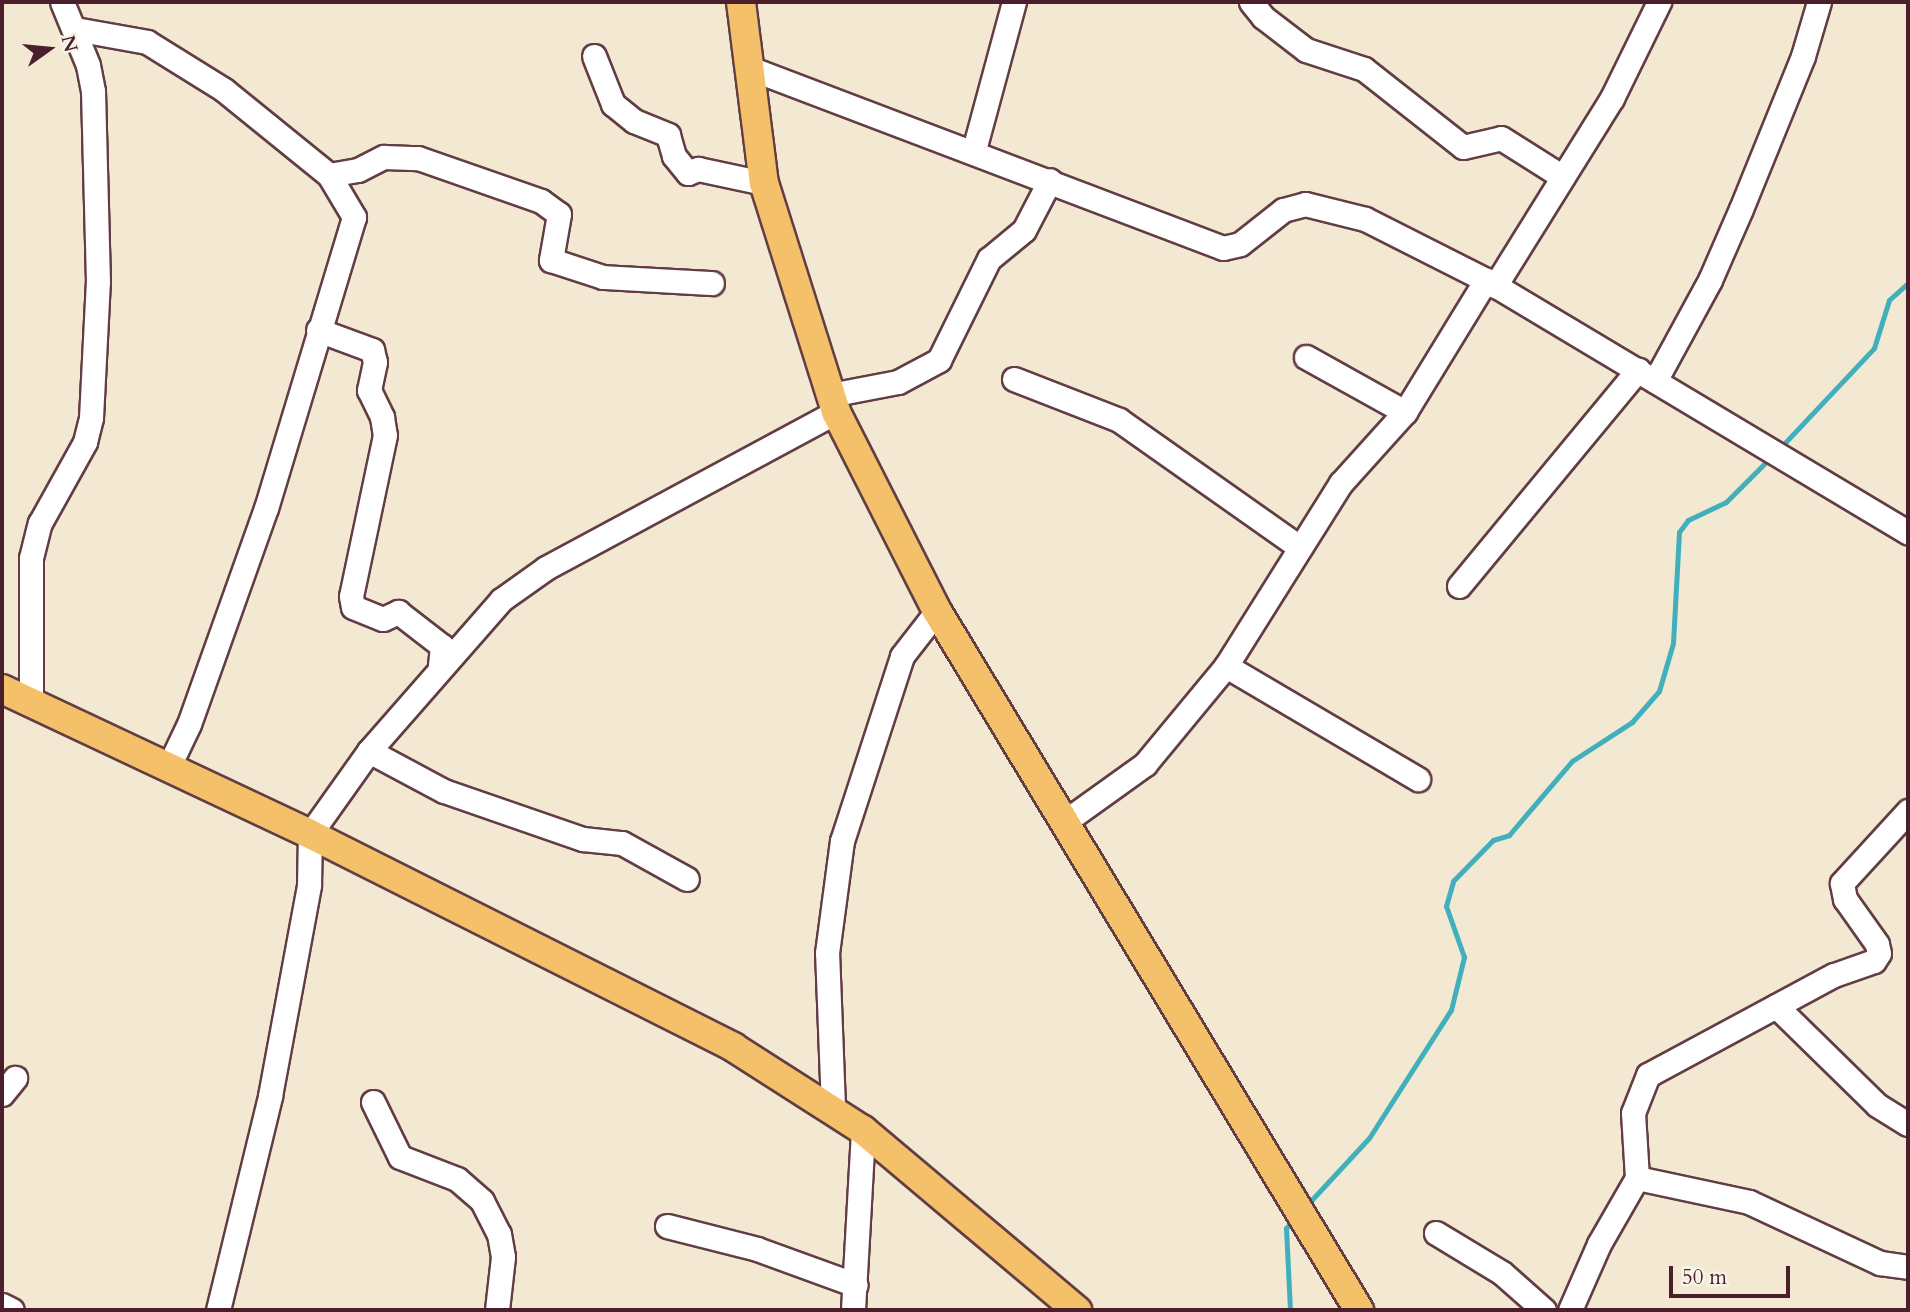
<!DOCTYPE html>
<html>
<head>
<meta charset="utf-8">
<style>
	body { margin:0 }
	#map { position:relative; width:1910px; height:1312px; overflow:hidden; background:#f3e9d3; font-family:Cardo,serif }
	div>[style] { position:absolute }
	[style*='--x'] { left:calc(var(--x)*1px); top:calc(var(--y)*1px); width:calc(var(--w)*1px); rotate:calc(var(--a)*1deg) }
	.stream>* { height:5px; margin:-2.5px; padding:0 2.5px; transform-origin:2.5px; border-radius:2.5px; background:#41b0bc }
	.roads { filter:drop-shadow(2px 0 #633d44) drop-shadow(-2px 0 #633d44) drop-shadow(0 2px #633d44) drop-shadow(0 -2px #633d44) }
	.minor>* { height:23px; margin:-11.5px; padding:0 11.5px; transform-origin:11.5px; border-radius:11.5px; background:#fff }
	.major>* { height:28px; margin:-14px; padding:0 14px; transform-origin:14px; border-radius:14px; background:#f4c16a }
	span { translate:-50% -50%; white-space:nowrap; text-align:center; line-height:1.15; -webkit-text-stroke:6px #f7f3e8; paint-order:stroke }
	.frame { position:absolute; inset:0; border:4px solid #4a1f2b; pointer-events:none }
	.north { position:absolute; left:14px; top:14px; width:70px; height:70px; -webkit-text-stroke:5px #f7f3e8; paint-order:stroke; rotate:75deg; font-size:19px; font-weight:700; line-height:28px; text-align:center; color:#4a1f2b }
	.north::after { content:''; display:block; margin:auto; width:24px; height:32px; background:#4a1f2b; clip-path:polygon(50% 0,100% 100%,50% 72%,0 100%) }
	.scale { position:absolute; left:1669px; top:1266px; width:121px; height:32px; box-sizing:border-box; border:4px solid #4a1f2b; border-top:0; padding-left:9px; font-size:21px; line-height:24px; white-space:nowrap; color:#4a1f2b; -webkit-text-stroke:5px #f7f3e8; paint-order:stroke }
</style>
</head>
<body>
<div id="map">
	<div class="stream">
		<div style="--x:1778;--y:450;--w:140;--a:-46.7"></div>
		<div style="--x:1874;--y:348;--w:50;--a:-72.6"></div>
		<div style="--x:1889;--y:300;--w:25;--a:-42"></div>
		<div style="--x:1306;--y:1206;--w:93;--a:-47.2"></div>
		<div style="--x:1369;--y:1138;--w:152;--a:-57.4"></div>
		<div style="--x:1451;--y:1010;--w:55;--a:-76.2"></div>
		<div style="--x:1464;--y:957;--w:54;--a:-109.4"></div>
		<div style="--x:1446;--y:906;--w:26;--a:-74"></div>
		<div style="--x:1453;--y:881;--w:57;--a:-45.7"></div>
		<div style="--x:1493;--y:840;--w:17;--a:-17"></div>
		<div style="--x:1509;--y:835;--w:97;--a:-49.6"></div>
		<div style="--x:1572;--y:761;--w:72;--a:-33"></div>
		<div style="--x:1632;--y:722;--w:41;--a:-48.9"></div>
		<div style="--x:1659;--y:691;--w:50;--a:-73.7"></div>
		<div style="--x:1673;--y:643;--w:111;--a:-86.9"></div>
		<div style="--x:1679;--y:532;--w:15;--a:-53"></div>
		<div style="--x:1688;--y:520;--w:42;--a:-25.3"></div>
		<div style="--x:1726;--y:502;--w:64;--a:-45"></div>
		<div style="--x:1290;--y:1310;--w:82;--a:-92.8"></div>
		<div style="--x:1286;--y:1228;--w:13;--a:-45"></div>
	</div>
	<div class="roads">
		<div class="minor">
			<div style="--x:1251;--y:2;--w:19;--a:51"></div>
			<div style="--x:1263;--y:17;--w:54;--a:37.5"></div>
			<div style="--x:1306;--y:50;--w:61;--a:18.1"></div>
			<div style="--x:1364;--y:69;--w:126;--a:38.2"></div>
			<div style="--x:1463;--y:147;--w:39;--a:-13"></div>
			<div style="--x:1501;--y:138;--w:73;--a:32.2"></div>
			<div style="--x:75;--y:29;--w:73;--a:10.2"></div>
			<div style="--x:147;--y:42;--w:91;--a:31.9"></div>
			<div style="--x:224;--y:90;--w:135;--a:39"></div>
			<div style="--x:329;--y:175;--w:49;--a:59.2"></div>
			<div style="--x:354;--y:217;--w:304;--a:106.8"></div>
			<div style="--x:266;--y:508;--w:229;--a:109.6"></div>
			<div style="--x:189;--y:724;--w:49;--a:115.5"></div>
			<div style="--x:594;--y:56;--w:52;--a:68.4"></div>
			<div style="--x:613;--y:104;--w:27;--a:39"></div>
			<div style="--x:634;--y:121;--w:37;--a:22"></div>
			<div style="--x:668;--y:135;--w:22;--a:74"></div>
			<div style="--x:674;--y:156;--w:22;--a:51"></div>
			<div style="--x:688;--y:173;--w:11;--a:-22"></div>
			<div style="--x:698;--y:169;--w:67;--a:12"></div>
			<div style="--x:752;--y:69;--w:504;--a:20.81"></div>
			<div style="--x:1223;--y:248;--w:17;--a:-13"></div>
			<div style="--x:1240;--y:244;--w:55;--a:-38.3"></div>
			<div style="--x:1283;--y:210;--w:23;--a:-15"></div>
			<div style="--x:1305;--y:204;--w:62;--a:14"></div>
			<div style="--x:1365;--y:219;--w:136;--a:26.8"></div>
			<div style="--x:1486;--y:280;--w:492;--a:30.9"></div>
			<div style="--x:974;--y:150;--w:153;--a:-74.9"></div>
			<div style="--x:329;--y:175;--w:29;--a:-10"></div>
			<div style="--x:358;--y:170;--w:29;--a:-27"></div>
			<div style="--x:384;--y:157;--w:34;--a:2"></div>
			<div style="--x:418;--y:158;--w:130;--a:19.3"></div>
			<div style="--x:541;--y:201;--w:22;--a:36"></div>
			<div style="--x:559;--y:214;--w:47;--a:99.9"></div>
			<div style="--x:551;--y:260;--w:55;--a:18.1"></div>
			<div style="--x:603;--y:277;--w:109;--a:3.2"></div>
			<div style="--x:1495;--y:286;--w:221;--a:-58.1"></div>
			<div style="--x:1612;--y:98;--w:107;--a:-63.9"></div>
			<div style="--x:318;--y:330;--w:58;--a:20.3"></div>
			<div style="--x:372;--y:350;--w:12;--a:76"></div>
			<div style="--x:375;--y:362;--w:29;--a:102"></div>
			<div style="--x:369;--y:390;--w:30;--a:64"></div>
			<div style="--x:382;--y:417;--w:18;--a:81"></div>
			<div style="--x:385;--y:435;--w:165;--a:101.9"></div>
			<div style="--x:351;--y:596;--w:11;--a:80"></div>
			<div style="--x:353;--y:607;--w:32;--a:22"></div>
			<div style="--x:383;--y:619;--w:17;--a:-25"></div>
			<div style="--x:398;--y:612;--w:56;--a:37.7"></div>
			<div style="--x:442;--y:646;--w:20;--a:96"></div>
			<div style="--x:1306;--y:357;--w:113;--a:29.1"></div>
			<div style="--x:1014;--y:379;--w:113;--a:21.3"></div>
			<div style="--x:1119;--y:420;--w:220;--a:35.2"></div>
			<div style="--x:1655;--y:381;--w:115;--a:-61.4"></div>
			<div style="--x:1710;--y:280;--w:77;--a:-66.4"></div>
			<div style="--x:1741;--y:209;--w:165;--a:-67.9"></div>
			<div style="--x:1803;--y:56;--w:56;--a:-73.5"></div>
			<div style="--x:830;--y:395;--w:69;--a:-10.8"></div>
			<div style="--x:898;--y:382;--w:47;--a:-28.2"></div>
			<div style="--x:939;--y:360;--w:113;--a:-63.7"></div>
			<div style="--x:989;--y:259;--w:45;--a:-39.6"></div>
			<div style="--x:1024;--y:230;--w:56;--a:-62.5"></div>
			<div style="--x:1459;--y:586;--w:281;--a:-50.4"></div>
			<div style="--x:1226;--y:666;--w:223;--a:30.5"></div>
			<div style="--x:31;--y:703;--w:145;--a:-90"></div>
			<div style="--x:31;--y:558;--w:36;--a:-76"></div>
			<div style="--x:40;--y:523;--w:93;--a:-60.9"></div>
			<div style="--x:85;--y:442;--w:25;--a:-76"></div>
			<div style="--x:91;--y:418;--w:136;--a:-87.1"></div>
			<div style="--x:98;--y:282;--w:191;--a:-91.5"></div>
			<div style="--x:93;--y:91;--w:26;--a:-101"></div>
			<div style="--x:88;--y:65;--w:68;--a:-112.4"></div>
			<div style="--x:369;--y:751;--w:85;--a:28.1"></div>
			<div style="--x:444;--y:791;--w:147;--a:19.1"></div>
			<div style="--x:583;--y:839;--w:39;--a:6"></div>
			<div style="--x:622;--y:843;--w:74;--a:29"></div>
			<div style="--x:1063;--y:823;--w:101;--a:-35.7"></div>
			<div style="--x:1145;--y:764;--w:127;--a:-50.4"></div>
			<div style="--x:1226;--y:666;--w:216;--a:-57.9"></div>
			<div style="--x:1341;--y:483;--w:96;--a:-48"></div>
			<div style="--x:1405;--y:412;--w:155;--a:-58.5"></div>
			<div style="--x:1776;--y:1006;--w:141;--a:44.4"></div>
			<div style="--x:1877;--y:1105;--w:36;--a:32"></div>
			<div style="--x:2;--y:1094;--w:21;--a:-51"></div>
			<div style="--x:373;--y:1102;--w:61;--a:63.9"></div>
			<div style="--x:400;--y:1157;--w:61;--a:21.1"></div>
			<div style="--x:457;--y:1179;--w:33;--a:41"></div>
			<div style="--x:482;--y:1201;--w:37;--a:63"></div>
			<div style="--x:499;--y:1234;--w:23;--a:80"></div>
			<div style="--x:503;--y:1257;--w:53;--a:96.5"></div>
			<div style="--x:833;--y:1107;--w:154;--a:-92.2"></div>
			<div style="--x:827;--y:953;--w:113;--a:-82.4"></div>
			<div style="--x:842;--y:841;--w:194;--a:-72"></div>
			<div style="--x:902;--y:656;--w:57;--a:-52.1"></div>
			<div style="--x:1637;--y:1178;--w:115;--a:12.1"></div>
			<div style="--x:1749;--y:1202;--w:145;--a:25"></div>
			<div style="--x:1880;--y:1263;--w:28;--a:8"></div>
			<div style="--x:667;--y:1226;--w:93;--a:14.3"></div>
			<div style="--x:757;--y:1249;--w:105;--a:20"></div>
			<div style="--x:1436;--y:1233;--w:77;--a:31.2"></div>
			<div style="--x:1502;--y:1273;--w:56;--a:41.4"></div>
			<div style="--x:2;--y:1305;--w:11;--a:27"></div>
			<div style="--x:218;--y:1310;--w:220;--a:-76.3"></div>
			<div style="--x:270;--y:1096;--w:215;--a:-79.5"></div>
			<div style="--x:309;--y:885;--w:51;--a:-88.9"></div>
			<div style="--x:310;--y:834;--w:102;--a:-54.6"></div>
			<div style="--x:369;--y:751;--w:201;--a:-48.8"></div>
			<div style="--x:501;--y:600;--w:55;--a:-35.4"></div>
			<div style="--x:546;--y:568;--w:329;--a:-28.3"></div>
			<div style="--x:853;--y:1310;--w:180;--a:-86.8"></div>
			<div style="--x:1570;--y:1310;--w:72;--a:-66.3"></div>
			<div style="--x:1599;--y:1244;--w:76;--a:-60.1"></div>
			<div style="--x:1637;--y:1178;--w:65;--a:-93.5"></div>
			<div style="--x:1633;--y:1113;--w:41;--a:-68.5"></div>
			<div style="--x:1648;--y:1075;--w:211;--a:-28.3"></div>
			<div style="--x:1834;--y:975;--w:42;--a:-19.3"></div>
			<div style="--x:1874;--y:961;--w:9;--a:-58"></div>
			<div style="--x:1879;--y:953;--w:9;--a:-103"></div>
			<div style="--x:1877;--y:944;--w:55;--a:-125.4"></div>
			<div style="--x:1845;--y:899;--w:16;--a:-101"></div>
			<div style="--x:1842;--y:883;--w:98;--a:-47.5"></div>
		</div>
		<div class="major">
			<div style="--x:741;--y:2;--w:182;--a:82.8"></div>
			<div style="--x:764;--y:183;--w:240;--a:72.5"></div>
			<div style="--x:836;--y:412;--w:223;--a:63.1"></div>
			<div style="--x:937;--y:611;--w:817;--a:58.88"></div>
			<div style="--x:2;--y:689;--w:340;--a:25.2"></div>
			<div style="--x:310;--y:834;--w:474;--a:26.7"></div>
			<div style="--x:733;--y:1047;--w:154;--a:32.6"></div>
			<div style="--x:863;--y:1130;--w:280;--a:40.1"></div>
		</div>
	</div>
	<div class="frame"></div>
	<div class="north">N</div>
	<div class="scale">50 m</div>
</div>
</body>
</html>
